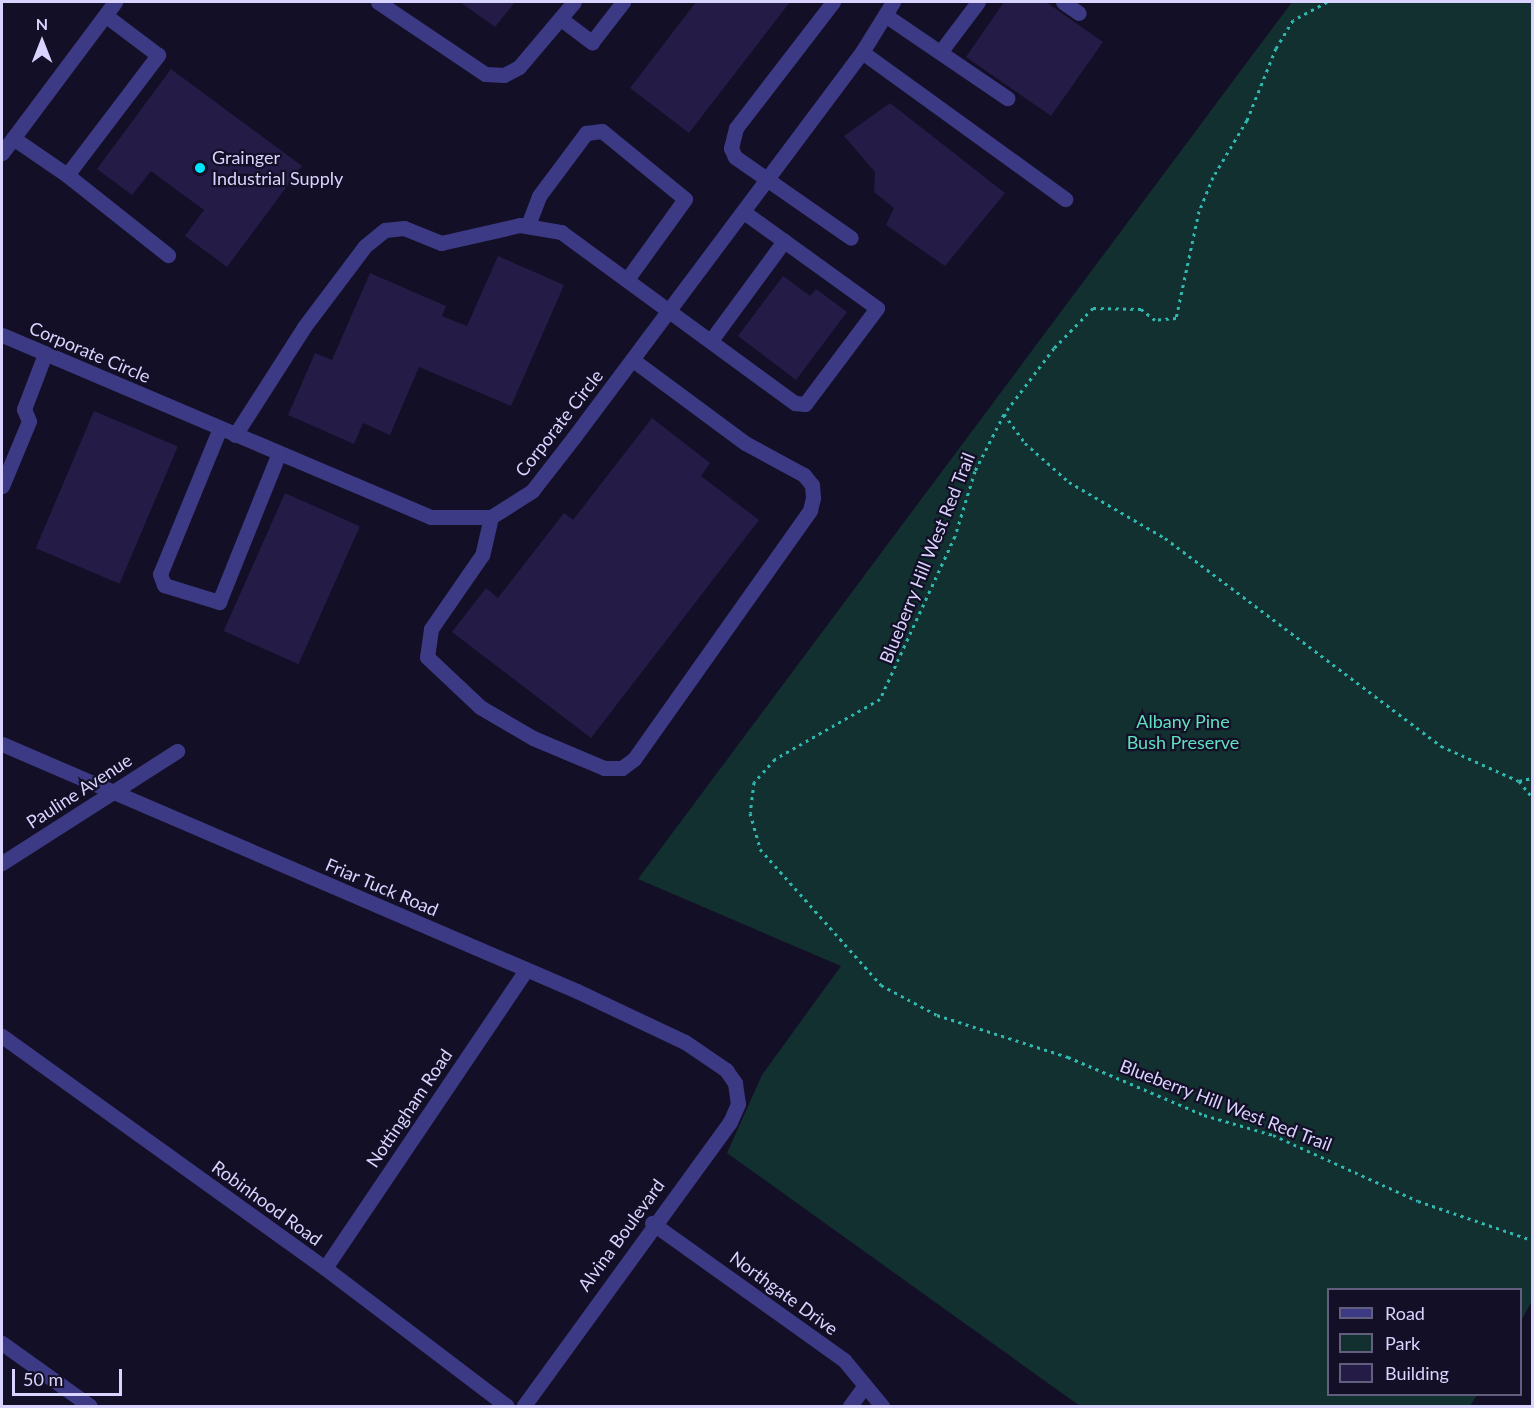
<!DOCTYPE html>
<html>
<head>
<meta charset="utf-8">
<style>
	body { margin:0 }
	#map { position:relative; width:1534px; height:1408px; overflow:hidden; background:#130f26; font-family:Lato,sans-serif }
	div>[style] { position:absolute }
	[style*='--x'] { left:calc(var(--x)*1px); top:calc(var(--y)*1px); width:calc(var(--w)*1px); rotate:calc(var(--a)*1deg) }
	.green>* { inset:0; background:#12302f }
	.building>* { inset:0; background:#241b47; transform-origin:0 0 }
	.path>* { height:3px; margin-top:-1.5px; transform-origin:0; background:repeating-linear-gradient(90deg,#2fb8b0 0 3px,transparent 0 7.5px) }
	.minor>* { height:15px; margin:-7.5px; padding:0 7.5px; transform-origin:7.5px; border-radius:7.5px; background:#3d3a85 }
	.dots>* { width:16px; height:16px; translate:-50% -50%; box-sizing:border-box; border:3px solid #130f26; border-radius:50% }
	span { translate:-50% -50%; white-space:nowrap; text-align:center; line-height:1.15; -webkit-text-stroke:4.5px #130f26; paint-order:stroke }
	.poi-label { font-size:18px; color:#d9d4ff }
	.left { translate:0 -50%; text-align:left }
	.street-label { font-size:18px; color:#d9d4ff }
	.park-label { font-size:18px; color:#5fe0c0 }
	.frame { position:absolute; inset:0; border:3px solid #d9d4ff; pointer-events:none }
	.legend { position:absolute; left:1327px; top:1288px; width:195px; height:108px; box-sizing:border-box; background:#130f26; border:2px solid #625e7d; margin:0; padding:8px 10px; list-style:none; font-size:18px; color:#d9d4ff }
	.legend li { display:flex; align-items:center; gap:12px; height:30px }
	.legend b { width:30px; border:2px solid #625e7d }
	.north { position:absolute; left:12px; top:12px; width:60px; height:60px; -webkit-text-stroke:4px #130f26; paint-order:stroke; rotate:0deg; font-size:16px; font-weight:700; line-height:24px; text-align:center; color:#d9d4ff }
	.north::after { content:''; display:block; margin:auto; width:21px; height:27px; background:#d9d4ff; clip-path:polygon(50% 0,100% 100%,50% 72%,0 100%) }
	.scale { position:absolute; left:12px; top:1369px; width:110px; height:27px; box-sizing:border-box; border:3px solid #d9d4ff; border-top:0; padding-left:8px; font-size:18px; line-height:21px; white-space:nowrap; color:#d9d4ff; -webkit-text-stroke:4px #130f26; paint-order:stroke }
</style>
</head>
<body>
<div id="map">
	<div class="green">
		<div style="clip-path:polygon(1292px 2px,1532px 2px,1532px 1301px,1521px 1321px,1520px 1290px,1328px 1290px,1328px 1394px,1477px 1395px,1470px 1406px,1080px 1406px,727px 1153px,762px 1075px,841px 966px,638px 879px)"></div>
	</div>
	<div class="building">
		<div style="clip-path:polygon(460px 2px,515px 2px,495px 27px)"></div>
		<div style="clip-path:polygon(696px 2px,790px 2px,689px 133px,630px 88px)"></div>
		<div style="clip-path:polygon(1004px 2px,1046px 2px,1103px 42px,1051px 116px,966px 57px)"></div>
		<div style="clip-path:polygon(171px 69px,302px 166px,227px 267px,185px 236px,204px 210px,151px 171px,132px 195px,97px 169px)"></div>
		<div style="clip-path:polygon(890px 103px,1005px 193px,945px 266px,886px 225px,894px 208px,874px 192px,875px 172px,844px 136px)"></div>
		<div style="clip-path:polygon(498px 256px,564px 285px,511px 406px,419px 367px,390px 435px,363px 423px,354px 444px,288px 415px,315px 353px,332px 360px,370px 273px,446px 306px,442px 316px,467px 326px)"></div>
		<div style="clip-path:polygon(783px 276px,810px 296px,816px 289px,847px 312px,796px 380px,738px 336px)"></div>
		<div style="left:94px;top:411px;width:91px;height:149px;rotate:23deg"></div>
		<div style="clip-path:polygon(652px 418px,710px 463px,701px 476px,759px 520px,591px 738px,452px 632px,486px 588px,498px 598px,564px 513px,573px 520px)"></div>
		<div style="left:285px;top:493px;width:82px;height:151px;rotate:24deg"></div>
	</div>
	<div class="path">
		<div style="--x:1327;--y:2;--w:38;--a:152"></div>
		<div style="--x:1293;--y:20;--w:33;--a:121"></div>
		<div style="--x:1276;--y:48;--w:78;--a:111.9"></div>
		<div style="--x:1247;--y:120;--w:66;--a:120.8"></div>
		<div style="--x:1213;--y:177;--w:37;--a:112"></div>
		<div style="--x:1199;--y:211;--w:109;--a:102.1"></div>
		<div style="--x:1176;--y:318;--w:21;--a:175"></div>
		<div style="--x:1155;--y:320;--w:18;--a:-142"></div>
		<div style="--x:1141;--y:309;--w:48;--a:-178.8"></div>
		<div style="--x:1093;--y:308;--w:56;--a:134.3"></div>
		<div style="--x:1054;--y:348;--w:83;--a:127.1"></div>
		<div style="--x:1004;--y:414;--w:64;--a:117"></div>
		<div style="--x:975;--y:471;--w:68;--a:107.1"></div>
		<div style="--x:955;--y:536;--w:179;--a:114.7"></div>
		<div style="--x:880;--y:699;--w:121;--a:150.3"></div>
		<div style="--x:775;--y:759;--w:31;--a:132"></div>
		<div style="--x:754;--y:782;--w:31;--a:97"></div>
		<div style="--x:750;--y:813;--w:37;--a:74"></div>
		<div style="--x:760;--y:849;--w:182;--a:48.3"></div>
		<div style="--x:881;--y:985;--w:64;--a:28.2"></div>
		<div style="--x:937;--y:1015;--w:138;--a:17.8"></div>
		<div style="--x:1068;--y:1057;--w:148;--a:23.1"></div>
		<div style="--x:1204;--y:1115;--w:72;--a:16.2"></div>
		<div style="--x:1273;--y:1135;--w:159;--a:24.5"></div>
		<div style="--x:1418;--y:1201;--w:120;--a:18.9"></div>
		<div style="--x:1004;--y:414;--w:36;--a:54"></div>
		<div style="--x:1025;--y:443;--w:59;--a:41.6"></div>
		<div style="--x:1069;--y:482;--w:111;--a:30.3"></div>
		<div style="--x:1165;--y:538;--w:346;--a:37"></div>
		<div style="--x:1441;--y:746;--w:85;--a:24.2"></div>
		<div style="--x:1519;--y:781;--w:13;--a:-13"></div>
		<div style="--x:1519;--y:781;--w:21;--a:51"></div>
	</div>
	<div class="minor">
		<div style="--x:378;--y:2;--w:129;--a:33.9"></div>
		<div style="--x:485;--y:74;--w:19;--a:3"></div>
		<div style="--x:504;--y:75;--w:17;--a:-28"></div>
		<div style="--x:519;--y:67;--w:85;--a:-49.8"></div>
		<div style="--x:833;--y:2;--w:159;--a:127.6"></div>
		<div style="--x:736;--y:128;--w:21;--a:104"></div>
		<div style="--x:731;--y:148;--w:10;--a:66"></div>
		<div style="--x:735;--y:157;--w:141;--a:34.9"></div>
		<div style="--x:1063;--y:2;--w:19;--a:35"></div>
		<div style="--x:885;--y:15;--w:148;--a:34.2"></div>
		<div style="--x:561;--y:19;--w:39;--a:37"></div>
		<div style="--x:592;--y:42;--w:51;--a:-52.2"></div>
		<div style="--x:941;--y:51;--w:61;--a:-52.9"></div>
		<div style="--x:862;--y:52;--w:251;--a:35.9"></div>
		<div style="--x:13;--y:138;--w:65;--a:34.4"></div>
		<div style="--x:67;--y:175;--w:151;--a:-52.8"></div>
		<div style="--x:158;--y:55;--w:66;--a:-143"></div>
		<div style="--x:2;--y:153;--w:189;--a:-53.2"></div>
		<div style="--x:67;--y:175;--w:129;--a:38.4"></div>
		<div style="--x:528;--y:225;--w:31;--a:-69"></div>
		<div style="--x:539;--y:196;--w:79;--a:-53.3"></div>
		<div style="--x:586;--y:133;--w:16;--a:-7"></div>
		<div style="--x:602;--y:131;--w:107;--a:39.3"></div>
		<div style="--x:685;--y:199;--w:97;--a:125.8"></div>
		<div style="--x:2;--y:335;--w:466;--a:23"></div>
		<div style="--x:431;--y:517;--w:60;--a:0"></div>
		<div style="--x:491;--y:517;--w:49;--a:-32.4"></div>
		<div style="--x:532;--y:491;--w:68;--a:-52.1"></div>
		<div style="--x:574;--y:437;--w:481;--a:-53.2"></div>
		<div style="--x:862;--y:52;--w:59;--a:-58.2"></div>
		<div style="--x:712;--y:339;--w:122;--a:-53.7"></div>
		<div style="--x:220;--y:428;--w:158;--a:112.3"></div>
		<div style="--x:160;--y:574;--w:12;--a:70"></div>
		<div style="--x:164;--y:585;--w:58;--a:17.2"></div>
		<div style="--x:219;--y:602;--w:161;--a:-68.1"></div>
		<div style="--x:235;--y:435;--w:128;--a:-57.4"></div>
		<div style="--x:304;--y:327;--w:101;--a:-53"></div>
		<div style="--x:365;--y:246;--w:26;--a:-39"></div>
		<div style="--x:385;--y:230;--w:19;--a:-6"></div>
		<div style="--x:404;--y:228;--w:40;--a:22"></div>
		<div style="--x:441;--y:243;--w:81;--a:-12.8"></div>
		<div style="--x:520;--y:225;--w:42;--a:9.7"></div>
		<div style="--x:561;--y:232;--w:290;--a:36.2"></div>
		<div style="--x:795;--y:403;--w:10;--a:6"></div>
		<div style="--x:805;--y:404;--w:120;--a:-53.1"></div>
		<div style="--x:877;--y:308;--w:164;--a:-144.2"></div>
		<div style="--x:2;--y:486;--w:70;--a:-67.4"></div>
		<div style="--x:29;--y:421;--w:13;--a:-113"></div>
		<div style="--x:24;--y:409;--w:59;--a:-69.1"></div>
		<div style="--x:491;--y:517;--w:39;--a:103"></div>
		<div style="--x:482;--y:555;--w:90;--a:124.6"></div>
		<div style="--x:431;--y:629;--w:28;--a:98"></div>
		<div style="--x:427;--y:657;--w:73;--a:43.3"></div>
		<div style="--x:480;--y:707;--w:61;--a:30.3"></div>
		<div style="--x:533;--y:738;--w:77;--a:22.9"></div>
		<div style="--x:604;--y:768;--w:18;--a:0"></div>
		<div style="--x:622;--y:768;--w:15;--a:-37"></div>
		<div style="--x:634;--y:759;--w:305;--a:-54.7"></div>
		<div style="--x:810;--y:510;--w:12;--a:-76"></div>
		<div style="--x:813;--y:498;--w:13;--a:-94"></div>
		<div style="--x:812;--y:485;--w:13;--a:-129"></div>
		<div style="--x:804;--y:475;--w:67;--a:-151.5"></div>
		<div style="--x:745;--y:443;--w:139;--a:-143.5"></div>
		<div style="--x:2;--y:744;--w:626;--a:23.25"></div>
		<div style="--x:577;--y:991;--w:119;--a:25.3"></div>
		<div style="--x:685;--y:1042;--w:50;--a:34.3"></div>
		<div style="--x:726;--y:1070;--w:16;--a:55"></div>
		<div style="--x:735;--y:1083;--w:21;--a:82"></div>
		<div style="--x:738;--y:1104;--w:20;--a:114"></div>
		<div style="--x:730;--y:1122;--w:351;--a:126"></div>
		<div style="--x:2;--y:863;--w:208;--a:-32.6"></div>
		<div style="--x:2;--y:1036;--w:398;--a:35.7"></div>
		<div style="--x:325;--y:1268;--w:228;--a:37.2"></div>
		<div style="--x:652;--y:1223;--w:236;--a:35.5"></div>
		<div style="--x:844;--y:1360;--w:60;--a:50.4"></div>
		<div style="--x:325;--y:1268;--w:359;--a:-56"></div>
		<div style="--x:2;--y:1343;--w:108;--a:35.6"></div>
		<div style="--x:850;--y:1406;--w:22;--a:-54"></div>
	</div>
	<div class="dots">
		<div style="left:200px;top:168px;background:#00e5ff"></div>
	</div>
	<div class="poi-label">
		<span class="left" style="left:212px;top:168px">Grainger<br>Industrial Supply</span>
	</div>
	<div class="street-label">
		<span style="left:90px;top:352px;rotate:23deg">Corporate Circle</span>
		<span style="left:559px;top:423px;rotate:-52deg">Corporate Circle</span>
		<span style="left:927px;top:558px;rotate:-68deg">Blueberry Hill West Red Trail</span>
		<span style="left:79px;top:791px;rotate:-33deg">Pauline Avenue</span>
		<span style="left:382px;top:887px;rotate:23deg">Friar Tuck Road</span>
		<span style="left:1226px;top:1105px;rotate:21deg">Blueberry Hill West Red Trail</span>
		<span style="left:409px;top:1108px;rotate:-56deg">Nottingham Road</span>
		<span style="left:267px;top:1203px;rotate:36deg">Robinhood Road</span>
		<span style="left:621px;top:1235px;rotate:-54deg">Alvina Boulevard</span>
		<span style="left:784px;top:1293px;rotate:36deg">Northgate Drive</span>
	</div>
	<div class="park-label">
		<span style="left:1183px;top:732px">Albany Pine<br>Bush Preserve</span>
	</div>
	<div class="frame"></div>
	<ul class="legend">
	<li><b style="height:8px;background:#3d3a85"></b>Road</li>
	<li><b style="height:16px;background:#12302f"></b>Park</li>
	<li><b style="height:16px;background:#241b47"></b>Building</li>
	</ul>
	<div class="north">N</div>
	<div class="scale">50 m</div>
</div>
</body>
</html>
